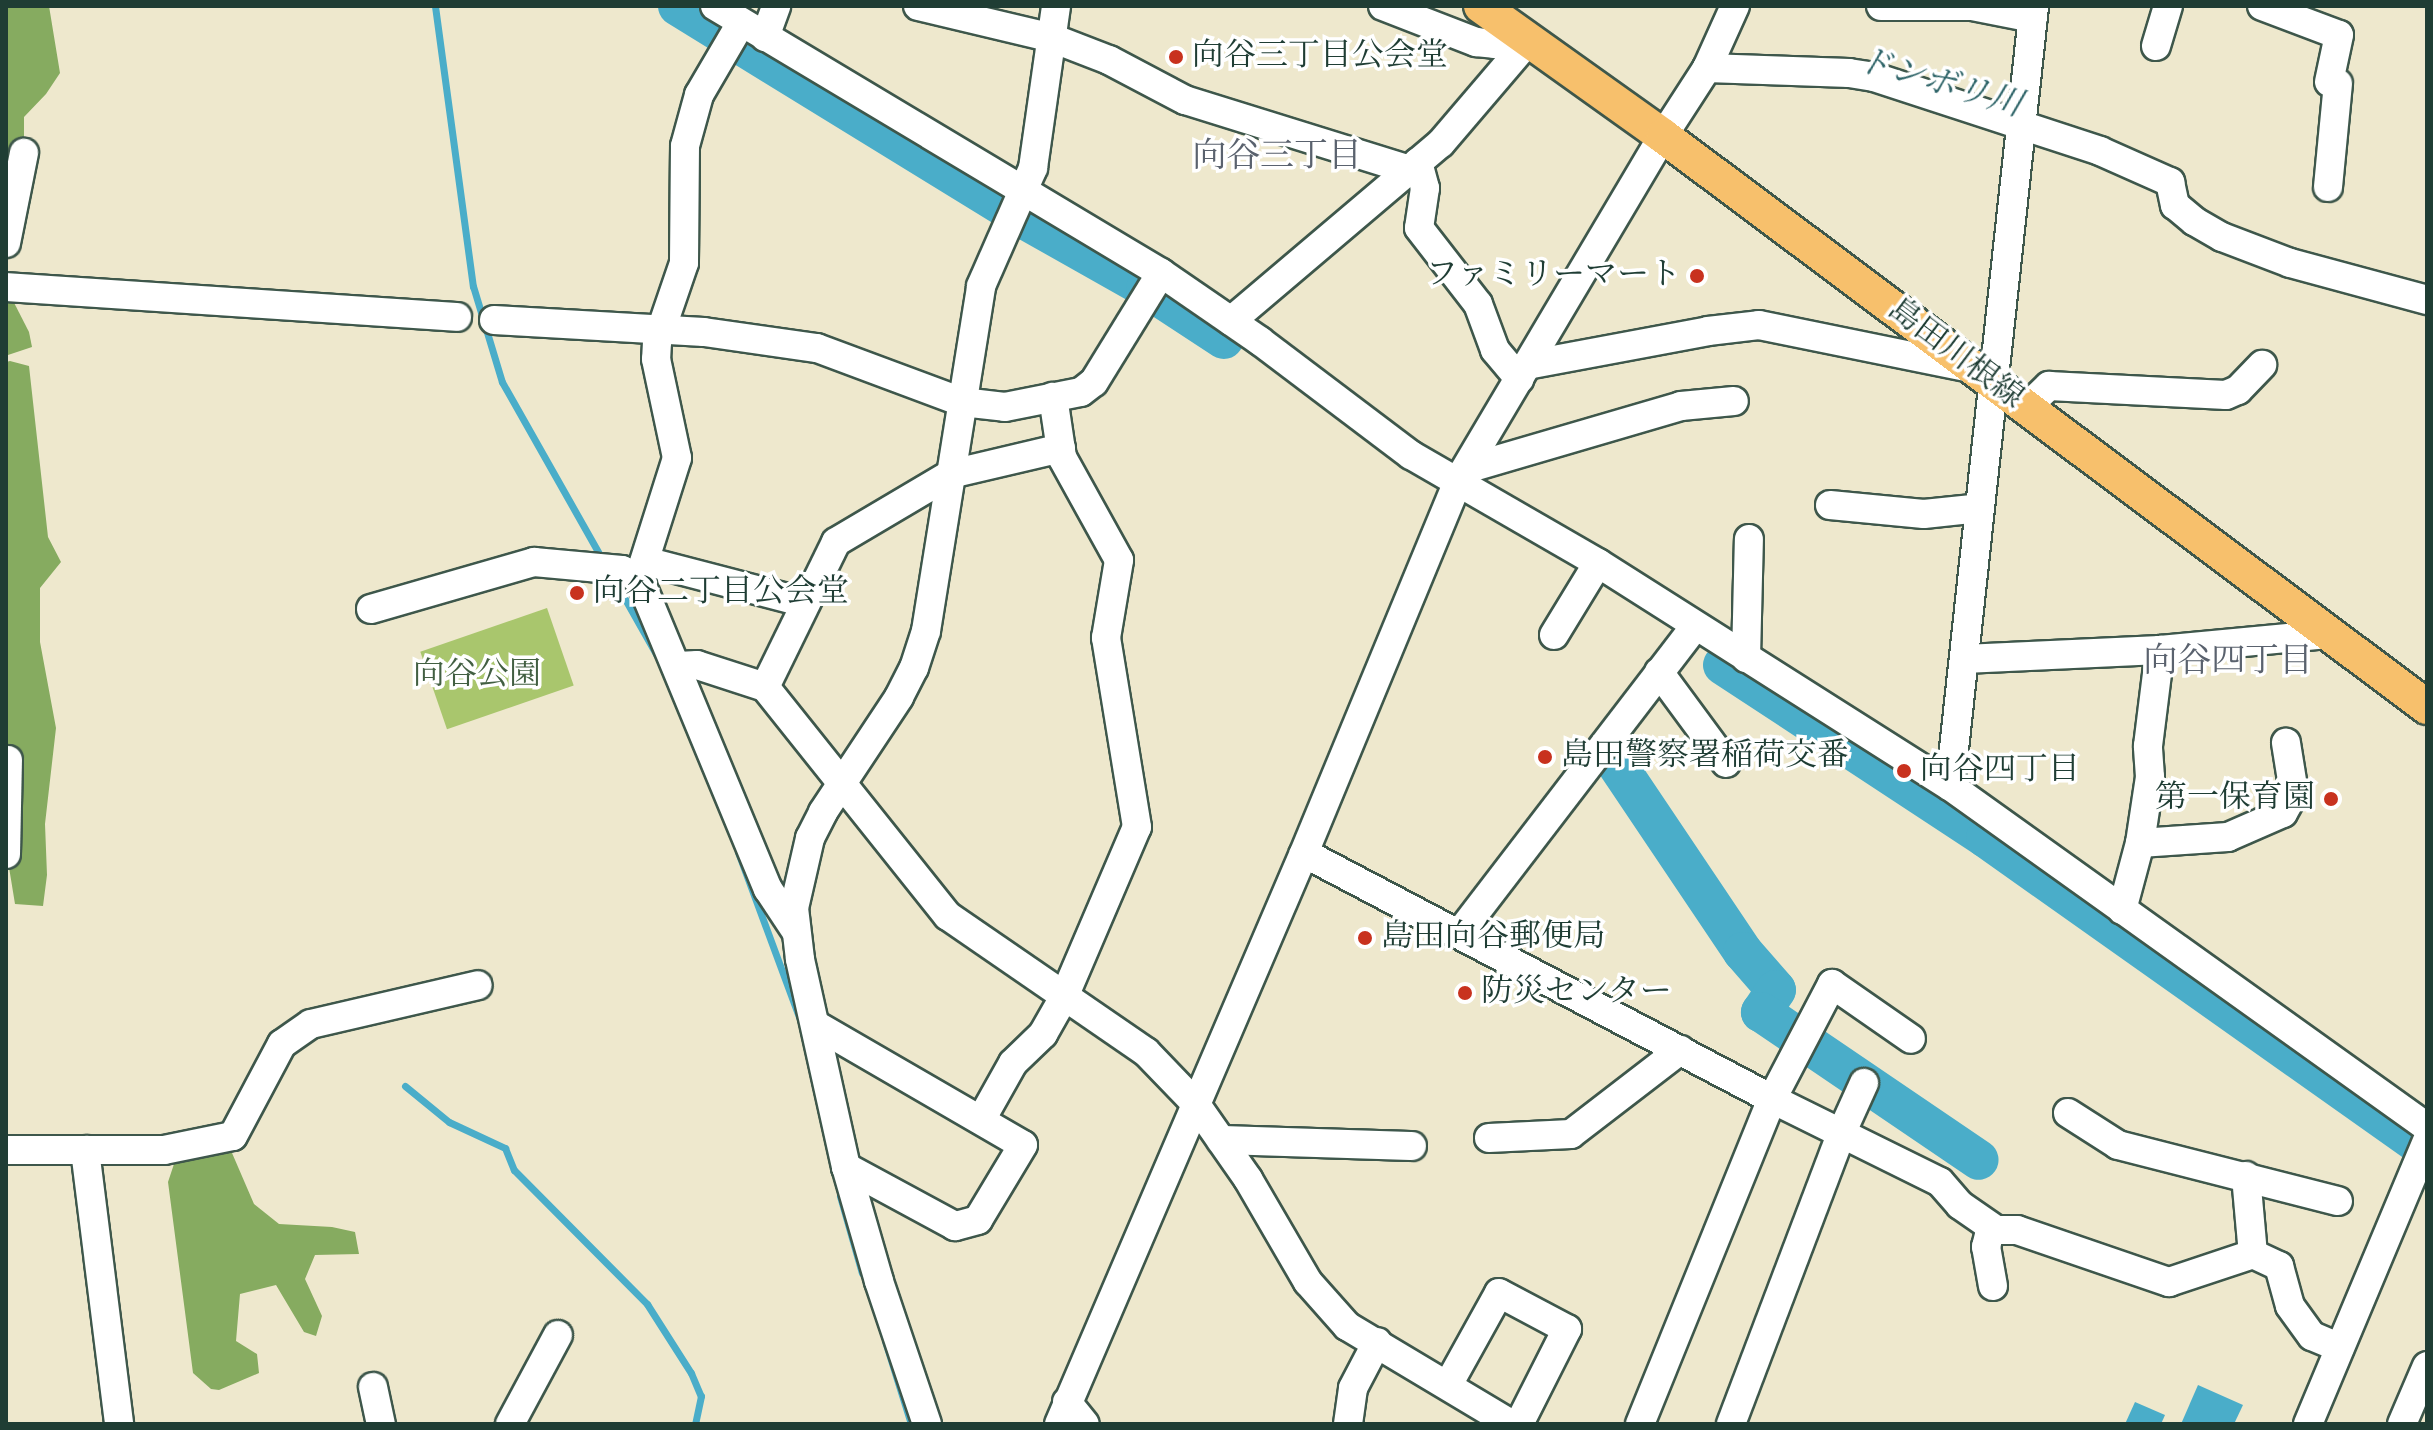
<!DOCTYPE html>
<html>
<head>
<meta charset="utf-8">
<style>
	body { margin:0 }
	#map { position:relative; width:2433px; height:1430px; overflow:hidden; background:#eee8cd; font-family:"Old Standard TT","Noto Serif JP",serif }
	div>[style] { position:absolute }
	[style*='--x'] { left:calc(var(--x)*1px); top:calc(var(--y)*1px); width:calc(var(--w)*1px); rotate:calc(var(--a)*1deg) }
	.green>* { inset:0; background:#a9c66d; transform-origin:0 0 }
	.forest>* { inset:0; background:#86ab60 }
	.water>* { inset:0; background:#4aadc9 }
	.stream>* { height:7px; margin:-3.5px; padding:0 3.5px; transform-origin:3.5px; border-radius:3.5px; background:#4aadc9 }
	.river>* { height:40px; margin:-20px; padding:0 20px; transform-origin:20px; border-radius:20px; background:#4aadc9 }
	.roads { filter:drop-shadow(2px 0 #3e574b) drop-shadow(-2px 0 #3e574b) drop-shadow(0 2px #3e574b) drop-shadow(0 -2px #3e574b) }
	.minor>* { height:28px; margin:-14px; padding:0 14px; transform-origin:14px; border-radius:14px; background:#fff }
	.major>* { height:34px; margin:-17px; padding:0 17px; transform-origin:17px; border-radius:17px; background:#f7c06c }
	.dots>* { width:22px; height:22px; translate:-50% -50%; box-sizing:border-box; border:4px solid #fff; border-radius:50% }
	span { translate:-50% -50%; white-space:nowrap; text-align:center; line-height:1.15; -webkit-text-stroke:7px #fff; paint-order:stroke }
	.poi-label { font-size:32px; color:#1f3d34 }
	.left { translate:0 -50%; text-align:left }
	.right { translate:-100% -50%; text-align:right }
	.street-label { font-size:32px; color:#1f3d34 }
	.park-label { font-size:32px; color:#425f42 }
	.water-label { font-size:34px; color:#2e6468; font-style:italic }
	.neighbourhood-label { font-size:34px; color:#5a626e }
	.frame { position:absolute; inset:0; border:8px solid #1f3d34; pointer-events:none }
</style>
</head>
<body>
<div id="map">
	<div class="green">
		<div style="left:547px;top:608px;width:82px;height:134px;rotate:71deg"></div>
	</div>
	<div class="forest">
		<div style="clip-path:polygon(6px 6px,49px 6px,60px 73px,46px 94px,24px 117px,24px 153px,6px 181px)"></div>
		<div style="clip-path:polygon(6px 287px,29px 332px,32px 347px,8px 355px)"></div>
		<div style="clip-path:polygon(10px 361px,29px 366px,48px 537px,61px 562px,40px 588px,40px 642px,56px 728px,45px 824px,47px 875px,43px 906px,15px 904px,6px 849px,13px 767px,6px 737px,6px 362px)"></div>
		<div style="clip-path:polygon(229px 1146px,254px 1204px,279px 1224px,332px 1227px,355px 1232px,359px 1254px,315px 1255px,305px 1279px,322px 1316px,316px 1336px,304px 1332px,276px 1285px,240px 1294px,236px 1341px,257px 1354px,259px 1373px,219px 1390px,211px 1389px,193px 1373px,168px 1182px,174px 1164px)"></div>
	</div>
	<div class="water">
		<div style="clip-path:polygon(2198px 1385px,2243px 1405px,2234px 1424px,2181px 1424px)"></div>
		<div style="clip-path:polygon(2135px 1402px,2165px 1415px,2161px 1424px,2125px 1424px)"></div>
	</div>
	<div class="stream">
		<div style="--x:435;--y:6;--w:283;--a:82.3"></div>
		<div style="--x:473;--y:286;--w:100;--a:73.2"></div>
		<div style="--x:502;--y:382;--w:207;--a:60.5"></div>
		<div style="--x:612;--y:576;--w:92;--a:60.6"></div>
		<div style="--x:738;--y:852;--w:179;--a:69.7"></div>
		<div style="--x:405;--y:1086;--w:57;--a:39.3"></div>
		<div style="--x:449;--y:1122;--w:62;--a:24.9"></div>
		<div style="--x:505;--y:1148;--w:24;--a:68"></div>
		<div style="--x:514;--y:1170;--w:189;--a:45.2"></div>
		<div style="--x:647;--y:1304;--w:82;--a:57.5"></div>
		<div style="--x:691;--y:1373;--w:25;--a:67"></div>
		<div style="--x:701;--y:1396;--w:29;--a:102"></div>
		<div style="--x:840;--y:1196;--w:80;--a:74.1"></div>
		<div style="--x:885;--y:1341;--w:87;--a:72.6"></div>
	</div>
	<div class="river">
		<div style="--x:678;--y:6;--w:409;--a:31.6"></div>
		<div style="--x:1026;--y:220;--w:138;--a:29.5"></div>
		<div style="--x:1146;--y:288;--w:93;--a:33.2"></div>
		<div style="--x:1723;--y:665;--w:315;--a:33.3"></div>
		<div style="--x:1986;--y:838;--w:540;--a:35.28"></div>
		<div style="--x:1612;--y:757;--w:235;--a:56.1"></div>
		<div style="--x:1743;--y:952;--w:50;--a:49"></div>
		<div style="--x:1776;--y:990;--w:27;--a:124"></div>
		<div style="--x:1761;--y:1012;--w:263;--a:34.2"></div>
	</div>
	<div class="roads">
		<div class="minor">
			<div style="--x:715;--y:6;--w:520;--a:30.91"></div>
			<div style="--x:1161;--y:273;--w:120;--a:34.5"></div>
			<div style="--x:1260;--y:341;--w:189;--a:37.1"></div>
			<div style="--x:1411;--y:455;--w:216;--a:30"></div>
			<div style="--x:1598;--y:563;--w:417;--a:32.4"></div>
			<div style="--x:1950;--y:786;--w:586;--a:35.56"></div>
			<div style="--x:918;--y:6;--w:138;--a:13.4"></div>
			<div style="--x:1052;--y:38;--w:61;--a:21.1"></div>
			<div style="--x:1109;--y:60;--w:86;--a:27.8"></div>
			<div style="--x:1185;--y:100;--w:236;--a:17.3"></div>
			<div style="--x:1383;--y:6;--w:100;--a:21.2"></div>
			<div style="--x:1476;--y:42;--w:18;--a:6"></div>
			<div style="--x:1494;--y:44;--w:35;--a:-7"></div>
			<div style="--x:1881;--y:6;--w:91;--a:0"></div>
			<div style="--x:1972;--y:6;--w:62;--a:11.1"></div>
			<div style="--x:2262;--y:6;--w:82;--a:20.6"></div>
			<div style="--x:2339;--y:35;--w:48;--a:102"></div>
			<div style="--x:741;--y:23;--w:83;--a:120.3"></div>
			<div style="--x:699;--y:95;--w:53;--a:105.4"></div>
			<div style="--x:685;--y:146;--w:117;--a:90.5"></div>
			<div style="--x:684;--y:263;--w:83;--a:108.9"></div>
			<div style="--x:657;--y:342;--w:17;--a:93"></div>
			<div style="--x:656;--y:359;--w:101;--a:78"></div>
			<div style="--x:677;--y:458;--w:126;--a:107.6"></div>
			<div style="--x:639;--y:578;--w:337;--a:67.5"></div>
			<div style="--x:768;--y:889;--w:49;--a:56.6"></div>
			<div style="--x:765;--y:37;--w:33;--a:-70"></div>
			<div style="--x:2156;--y:46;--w:42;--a:-73.3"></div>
			<div style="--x:1707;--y:68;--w:142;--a:2"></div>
			<div style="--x:1849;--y:73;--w:25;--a:9"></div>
			<div style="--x:1874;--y:77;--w:238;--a:18.1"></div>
			<div style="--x:2100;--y:151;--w:77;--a:23.9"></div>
			<div style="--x:2170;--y:182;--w:24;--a:78"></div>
			<div style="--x:2175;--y:205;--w:25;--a:40"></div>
			<div style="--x:2194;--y:221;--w:32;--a:30"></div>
			<div style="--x:2222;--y:237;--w:73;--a:20.9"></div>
			<div style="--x:2290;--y:263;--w:142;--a:15.1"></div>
			<div style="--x:1418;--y:162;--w:27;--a:75"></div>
			<div style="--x:1425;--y:188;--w:40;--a:98.5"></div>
			<div style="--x:1419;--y:228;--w:96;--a:52.2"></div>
			<div style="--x:1478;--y:304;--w:49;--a:69.7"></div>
			<div style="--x:1495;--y:350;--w:38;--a:50"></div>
			<div style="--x:2328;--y:187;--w:104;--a:-84.5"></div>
			<div style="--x:6;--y:243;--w:92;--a:-78.7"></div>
			<div style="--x:6;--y:287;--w:452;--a:3.8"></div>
			<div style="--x:494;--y:320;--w:210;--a:3.3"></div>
			<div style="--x:704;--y:332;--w:114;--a:8.1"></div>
			<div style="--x:817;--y:348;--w:155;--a:20.4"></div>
			<div style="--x:962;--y:402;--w:43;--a:6.6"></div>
			<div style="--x:1005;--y:407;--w:77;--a:-11.2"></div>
			<div style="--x:1081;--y:392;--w:16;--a:-38"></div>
			<div style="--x:1094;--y:382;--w:128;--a:-58.4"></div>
			<div style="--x:1231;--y:321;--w:275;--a:-40.3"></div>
			<div style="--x:1441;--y:143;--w:135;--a:-49.5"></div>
			<div style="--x:1527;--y:365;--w:184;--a:-10.6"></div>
			<div style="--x:1708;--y:331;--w:51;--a:-6.7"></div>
			<div style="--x:1759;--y:325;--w:215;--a:11.5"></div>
			<div style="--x:2026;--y:408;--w:32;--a:-44"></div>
			<div style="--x:2049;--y:386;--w:177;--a:2.9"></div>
			<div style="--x:2226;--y:395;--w:13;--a:-23"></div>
			<div style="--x:2238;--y:390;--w:35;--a:-46"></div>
			<div style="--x:1466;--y:469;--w:224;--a:-16.3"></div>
			<div style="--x:1681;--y:406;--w:53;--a:-5.4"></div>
			<div style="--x:1830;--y:505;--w:94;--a:5.5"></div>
			<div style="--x:1924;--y:514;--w:56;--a:-6.1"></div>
			<div style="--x:645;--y:561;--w:166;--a:14.6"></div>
			<div style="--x:371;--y:609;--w:170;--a:-16.1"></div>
			<div style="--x:534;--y:562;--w:88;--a:5.2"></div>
			<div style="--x:622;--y:570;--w:19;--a:25"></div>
			<div style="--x:1554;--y:635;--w:84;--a:-58.6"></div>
			<div style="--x:1746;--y:658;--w:119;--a:-88.6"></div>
			<div style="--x:1964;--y:659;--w:196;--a:-2.6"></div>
			<div style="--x:2160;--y:650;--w:171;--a:-5.4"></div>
			<div style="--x:678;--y:666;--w:19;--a:-3"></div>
			<div style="--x:697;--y:665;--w:71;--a:17.9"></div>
			<div style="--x:765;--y:687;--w:293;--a:51.4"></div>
			<div style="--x:948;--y:916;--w:240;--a:34.5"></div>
			<div style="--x:1146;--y:1052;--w:71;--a:46.1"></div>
			<div style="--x:1195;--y:1103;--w:93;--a:55.1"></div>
			<div style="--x:1248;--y:1179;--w:119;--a:59.8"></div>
			<div style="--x:1308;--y:1282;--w:59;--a:48.4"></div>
			<div style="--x:1347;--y:1326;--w:191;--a:30.9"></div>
			<div style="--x:1659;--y:672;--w:113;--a:53.6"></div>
			<div style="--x:765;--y:687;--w:161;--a:-63.9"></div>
			<div style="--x:836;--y:542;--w:134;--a:-30.6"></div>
			<div style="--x:951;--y:474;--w:113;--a:-13.3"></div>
			<div style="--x:1950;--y:786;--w:785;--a:-83.85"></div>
			<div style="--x:2140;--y:843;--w:67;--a:-81.4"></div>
			<div style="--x:2150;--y:777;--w:31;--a:-94"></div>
			<div style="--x:2148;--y:746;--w:97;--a:-82.9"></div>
			<div style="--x:1304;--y:853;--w:529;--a:27.73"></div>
			<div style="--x:1772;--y:1099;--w:187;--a:26.3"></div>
			<div style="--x:1940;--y:1182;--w:30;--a:49"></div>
			<div style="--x:1960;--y:1205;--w:44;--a:34.8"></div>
			<div style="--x:6;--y:854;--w:94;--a:-88.8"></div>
			<div style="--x:2122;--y:910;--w:69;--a:-75"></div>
			<div style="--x:2140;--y:843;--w:88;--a:-3.9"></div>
			<div style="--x:2228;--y:837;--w:60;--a:-23.6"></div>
			<div style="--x:2283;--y:813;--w:23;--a:-61"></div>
			<div style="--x:2294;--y:793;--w:51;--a:-99.1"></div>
			<div style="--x:1459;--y:934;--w:388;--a:-52.5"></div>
			<div style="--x:816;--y:1025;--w:239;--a:30.1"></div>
			<div style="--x:1023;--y:1145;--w:87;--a:121"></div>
			<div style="--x:978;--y:1220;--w:24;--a:165"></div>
			<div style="--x:955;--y:1226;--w:124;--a:-151.6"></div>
			<div style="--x:2068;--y:1113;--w:59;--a:32.6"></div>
			<div style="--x:2118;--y:1145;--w:227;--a:14.3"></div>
			<div style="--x:981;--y:1120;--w:65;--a:-60.7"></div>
			<div style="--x:1013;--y:1063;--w:42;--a:-44"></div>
			<div style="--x:1043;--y:1034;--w:43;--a:-60.4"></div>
			<div style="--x:1064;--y:997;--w:185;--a:-66.8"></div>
			<div style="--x:1137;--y:827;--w:192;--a:-99.3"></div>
			<div style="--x:1106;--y:638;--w:79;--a:-80.5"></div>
			<div style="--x:1119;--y:560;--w:118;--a:-119"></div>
			<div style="--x:1062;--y:457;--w:61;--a:-98.5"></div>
			<div style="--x:1489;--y:1138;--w:82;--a:-2.8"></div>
			<div style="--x:1571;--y:1134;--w:138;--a:-37.6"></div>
			<div style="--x:1221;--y:1140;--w:191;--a:1.8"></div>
			<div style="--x:6;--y:1150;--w:158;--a:0"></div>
			<div style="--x:164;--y:1150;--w:70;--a:-11.5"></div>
			<div style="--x:233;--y:1136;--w:104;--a:-62"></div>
			<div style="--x:282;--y:1044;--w:35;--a:-35"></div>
			<div style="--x:311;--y:1024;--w:171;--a:-13.1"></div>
			<div style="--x:85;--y:1150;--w:276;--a:82.9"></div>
			<div style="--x:2246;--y:1176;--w:78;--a:84.9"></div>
			<div style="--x:1993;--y:1286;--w:40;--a:-100"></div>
			<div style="--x:1986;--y:1247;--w:12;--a:-76"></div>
			<div style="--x:1989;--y:1235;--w:9;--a:-36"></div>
			<div style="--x:1996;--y:1230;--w:21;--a:0"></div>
			<div style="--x:2017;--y:1230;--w:161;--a:18.9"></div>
			<div style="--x:2169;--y:1282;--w:89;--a:-18.4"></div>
			<div style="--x:2253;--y:1254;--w:29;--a:25"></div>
			<div style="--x:2279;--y:1266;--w:41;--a:74.6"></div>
			<div style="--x:2290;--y:1306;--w:37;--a:54"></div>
			<div style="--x:2312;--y:1336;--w:30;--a:23"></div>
			<div style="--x:1448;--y:1385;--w:105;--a:-61"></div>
			<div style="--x:1499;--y:1293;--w:77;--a:27.9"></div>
			<div style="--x:1567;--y:1329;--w:106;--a:116.8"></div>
			<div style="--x:373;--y:1387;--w:38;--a:78"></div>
			<div style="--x:1067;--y:1402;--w:28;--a:51"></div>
			<div style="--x:510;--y:1424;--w:101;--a:-61.7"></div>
			<div style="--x:927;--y:1424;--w:151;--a:-108.6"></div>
			<div style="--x:879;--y:1281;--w:119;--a:-106.1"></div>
			<div style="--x:846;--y:1167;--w:213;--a:-102.5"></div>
			<div style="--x:800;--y:959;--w:51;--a:-96.7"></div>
			<div style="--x:794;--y:908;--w:72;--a:-77.1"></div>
			<div style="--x:810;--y:838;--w:29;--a:-63"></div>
			<div style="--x:823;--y:812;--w:138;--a:-56.5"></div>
			<div style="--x:899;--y:697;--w:33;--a:-63"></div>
			<div style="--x:914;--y:668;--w:39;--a:-72"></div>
			<div style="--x:926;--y:631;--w:349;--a:-80.9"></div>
			<div style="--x:981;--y:286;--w:129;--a:-66.2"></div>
			<div style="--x:1033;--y:168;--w:164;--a:-81.9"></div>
			<div style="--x:1059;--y:1424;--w:621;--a:-66.78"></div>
			<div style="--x:1304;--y:853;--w:403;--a:-67.5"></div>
			<div style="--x:1458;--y:481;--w:401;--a:-59.3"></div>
			<div style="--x:1663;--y:136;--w:81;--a:-57.1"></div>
			<div style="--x:1707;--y:68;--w:68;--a:-65.7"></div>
			<div style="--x:1348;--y:1424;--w:36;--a:-82"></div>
			<div style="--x:1353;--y:1388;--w:52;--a:-62.4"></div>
			<div style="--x:1640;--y:1424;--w:351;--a:-67.9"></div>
			<div style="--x:1772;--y:1099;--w:130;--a:-62.4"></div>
			<div style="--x:1832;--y:984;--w:96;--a:34.8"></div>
			<div style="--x:1731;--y:1424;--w:310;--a:-69.2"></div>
			<div style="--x:1841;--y:1134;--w:56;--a:-65.7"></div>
			<div style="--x:2308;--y:1424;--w:307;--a:-67.2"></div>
			<div style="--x:2402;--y:1424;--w:63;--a:-66.7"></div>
		</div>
		<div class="major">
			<div style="--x:1481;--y:6;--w:224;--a:35.5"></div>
			<div style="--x:1663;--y:136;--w:954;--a:36.77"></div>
		</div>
	</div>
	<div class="dots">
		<div style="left:1176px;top:57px;background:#c8321e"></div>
		<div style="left:1697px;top:276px;background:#c8321e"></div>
		<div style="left:577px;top:593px;background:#c8321e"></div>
		<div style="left:1545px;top:757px;background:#c8321e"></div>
		<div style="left:1904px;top:771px;background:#c8321e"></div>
		<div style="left:2331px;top:799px;background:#c8321e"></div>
		<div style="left:1365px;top:938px;background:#c8321e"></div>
		<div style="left:1465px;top:993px;background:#c8321e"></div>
	</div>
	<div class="poi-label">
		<span class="left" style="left:1192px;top:57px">向谷三丁目公会堂</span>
		<span class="right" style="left:1681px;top:276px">ファミリーマート</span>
		<span class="left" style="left:593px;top:593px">向谷二丁目公会堂</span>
		<span class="left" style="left:1561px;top:757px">島田警察署稲荷交番</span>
		<span class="left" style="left:1920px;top:771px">向谷四丁目</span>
		<span class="right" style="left:2315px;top:799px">第一保育園</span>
		<span class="left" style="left:1381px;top:938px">島田向谷郵便局</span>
		<span class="left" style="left:1481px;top:993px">防災センター</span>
	</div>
	<div class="street-label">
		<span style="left:1955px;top:355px;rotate:37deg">島田川根線</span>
	</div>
	<div class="park-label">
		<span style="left:477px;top:676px">向谷公園</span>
	</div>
	<div class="water-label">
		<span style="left:1939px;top:84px;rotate:16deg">ドンボリ川</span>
	</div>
	<div class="neighbourhood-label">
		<span style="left:1277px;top:158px">向谷三丁目</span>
		<span style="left:2228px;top:663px">向谷四丁目</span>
	</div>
	<div class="frame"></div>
</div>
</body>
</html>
